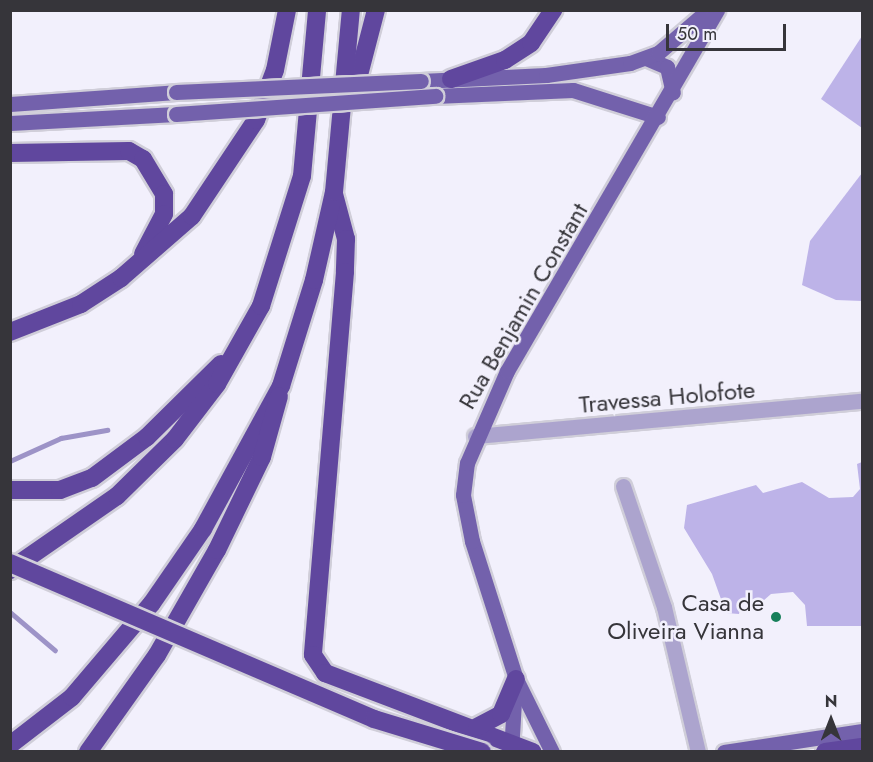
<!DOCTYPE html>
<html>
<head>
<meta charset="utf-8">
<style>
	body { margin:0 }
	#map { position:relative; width:873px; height:762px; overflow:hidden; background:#f2f0fc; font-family:Jost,sans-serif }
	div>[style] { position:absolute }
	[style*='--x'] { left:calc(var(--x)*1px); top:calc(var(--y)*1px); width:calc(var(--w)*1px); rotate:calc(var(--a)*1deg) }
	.forest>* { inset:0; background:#bdb3e8 }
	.stream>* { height:4.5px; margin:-2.25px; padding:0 2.25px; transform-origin:2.25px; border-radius:2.25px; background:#9d93c7 }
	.roads { filter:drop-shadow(2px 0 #d0ced9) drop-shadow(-2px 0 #d0ced9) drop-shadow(0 2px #d0ced9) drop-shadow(0 -2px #d0ced9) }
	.minor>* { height:15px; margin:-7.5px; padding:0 7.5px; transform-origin:7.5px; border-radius:7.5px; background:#aca4ce }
	.primary>* { height:15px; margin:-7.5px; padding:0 7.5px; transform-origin:7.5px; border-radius:7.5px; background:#7361ac }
	.motorway>* { height:18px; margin:-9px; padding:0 9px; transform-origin:9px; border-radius:9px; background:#60479e }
	.bridges { filter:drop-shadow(2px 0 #d0ced9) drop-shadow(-2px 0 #d0ced9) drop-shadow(0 2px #d0ced9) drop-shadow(0 -2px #d0ced9) }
	.primary-bridge>* { height:15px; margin:-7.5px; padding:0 7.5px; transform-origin:7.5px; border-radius:7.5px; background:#7361ac }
	.motorway-bridge>* { height:18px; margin:-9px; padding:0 9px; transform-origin:9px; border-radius:9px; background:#60479e }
	.dots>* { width:16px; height:16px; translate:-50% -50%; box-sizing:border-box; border:3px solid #f2f0fc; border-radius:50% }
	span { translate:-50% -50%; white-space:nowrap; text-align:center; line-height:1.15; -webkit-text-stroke:5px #f2f0fc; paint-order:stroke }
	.street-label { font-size:24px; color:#36353a }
	.poi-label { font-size:24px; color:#36353a }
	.right { translate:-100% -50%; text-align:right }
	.frame { position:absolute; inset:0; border:12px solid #36353a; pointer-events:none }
	.north { position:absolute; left:801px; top:690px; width:60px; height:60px; -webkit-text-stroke:4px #f2f0fc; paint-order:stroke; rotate:0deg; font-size:16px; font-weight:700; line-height:24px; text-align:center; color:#36353a }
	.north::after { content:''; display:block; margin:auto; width:21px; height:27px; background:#36353a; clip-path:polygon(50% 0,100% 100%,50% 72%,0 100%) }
	.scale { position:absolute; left:666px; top:24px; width:120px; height:27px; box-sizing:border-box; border:3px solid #36353a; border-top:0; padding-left:8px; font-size:18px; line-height:21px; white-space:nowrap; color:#36353a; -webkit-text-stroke:4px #f2f0fc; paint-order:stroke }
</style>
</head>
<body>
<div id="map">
	<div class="forest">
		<div style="clip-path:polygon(862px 36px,862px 128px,821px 99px)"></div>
		<div style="clip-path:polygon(862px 173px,862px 301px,836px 300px,802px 285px,810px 241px)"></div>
		<div style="clip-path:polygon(862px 462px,862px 626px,807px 626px,805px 605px,793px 592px,771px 594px,763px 601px,742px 598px,739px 614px,726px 613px,712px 574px,684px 528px,687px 505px,756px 485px,763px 493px,802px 482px,829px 498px,853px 497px,860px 489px,857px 464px)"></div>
	</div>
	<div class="stream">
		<div style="--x:10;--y:461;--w:56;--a:-24.3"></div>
		<div style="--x:61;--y:438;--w:47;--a:-9.9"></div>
		<div style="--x:10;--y:612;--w:59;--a:40.2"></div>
	</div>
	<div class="roads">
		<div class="minor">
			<div style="--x:475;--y:436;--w:389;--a:-5.2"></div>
			<div style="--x:623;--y:486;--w:128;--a:71.3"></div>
			<div style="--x:664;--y:607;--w:149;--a:76.8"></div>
		</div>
		<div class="primary">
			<div style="--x:646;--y:58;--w:23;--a:23"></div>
			<div style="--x:667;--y:67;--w:26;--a:77"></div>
			<div style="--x:421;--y:81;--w:125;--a:-2.7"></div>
			<div style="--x:546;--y:75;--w:85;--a:-8.1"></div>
			<div style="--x:630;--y:63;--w:30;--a:-20"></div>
			<div style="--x:658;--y:53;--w:66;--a:-40.7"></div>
			<div style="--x:435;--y:96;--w:138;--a:-2.5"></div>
			<div style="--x:573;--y:90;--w:89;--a:17.6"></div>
			<div style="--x:10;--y:104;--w:166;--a:-4.1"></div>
			<div style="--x:10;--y:123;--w:166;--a:-3.1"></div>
			<div style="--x:511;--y:752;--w:67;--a:-86.6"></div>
			<div style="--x:552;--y:752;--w:81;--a:-116.3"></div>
			<div style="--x:516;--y:679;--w:145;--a:-107.7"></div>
			<div style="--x:472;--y:541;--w:47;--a:-101.1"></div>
			<div style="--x:463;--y:495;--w:32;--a:-83"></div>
			<div style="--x:467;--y:463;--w:100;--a:-66.5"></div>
			<div style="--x:507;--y:371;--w:418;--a:-59.8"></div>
			<div style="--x:724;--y:752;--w:140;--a:-8.7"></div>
		</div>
		<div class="motorway">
			<div style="--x:451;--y:79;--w:57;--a:-19.4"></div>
			<div style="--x:505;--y:60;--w:31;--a:-33"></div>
			<div style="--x:531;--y:43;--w:40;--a:-56"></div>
			<div style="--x:353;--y:98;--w:91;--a:-75.4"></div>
			<div style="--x:10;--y:153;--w:119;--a:-1"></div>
			<div style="--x:129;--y:151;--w:16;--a:30"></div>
			<div style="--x:143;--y:159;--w:41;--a:59"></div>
			<div style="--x:164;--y:194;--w:20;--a:90"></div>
			<div style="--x:164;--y:214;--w:45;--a:117.7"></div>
			<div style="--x:334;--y:194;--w:47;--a:75.1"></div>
			<div style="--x:346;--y:239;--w:33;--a:92"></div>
			<div style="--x:345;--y:272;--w:384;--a:94.8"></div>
			<div style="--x:313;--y:655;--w:22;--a:56"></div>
			<div style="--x:325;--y:673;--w:222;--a:20.8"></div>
			<div style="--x:10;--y:332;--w:76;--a:-21.5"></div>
			<div style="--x:81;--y:304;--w:48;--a:-33"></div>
			<div style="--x:121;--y:278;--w:94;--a:-41.1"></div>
			<div style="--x:192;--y:216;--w:115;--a:-56.3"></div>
			<div style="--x:256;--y:120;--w:53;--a:-69.2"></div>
			<div style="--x:275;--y:70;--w:61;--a:-78.7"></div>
			<div style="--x:10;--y:490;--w:50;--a:0"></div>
			<div style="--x:60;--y:490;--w:34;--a:-21"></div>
			<div style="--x:92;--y:478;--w:69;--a:-36.7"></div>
			<div style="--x:147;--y:437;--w:104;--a:-44.6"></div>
			<div style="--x:10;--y:570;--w:130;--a:-34.7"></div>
			<div style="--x:117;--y:496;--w:81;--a:-44.5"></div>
			<div style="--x:175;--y:439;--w:69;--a:-52.6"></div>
			<div style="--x:217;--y:384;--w:90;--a:-60.6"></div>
			<div style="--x:261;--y:306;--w:136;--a:-72.5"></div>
			<div style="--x:302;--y:176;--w:167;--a:-84.8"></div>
			<div style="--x:477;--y:727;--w:27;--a:-28"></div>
			<div style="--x:501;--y:714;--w:38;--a:-67"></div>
			<div style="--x:10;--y:745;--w:78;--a:-37.7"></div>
			<div style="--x:72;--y:697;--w:123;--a:-49.6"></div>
			<div style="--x:152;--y:603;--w:90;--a:-55.4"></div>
			<div style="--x:203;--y:529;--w:163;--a:-61.4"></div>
			<div style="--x:281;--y:386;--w:111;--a:-72.7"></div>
			<div style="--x:314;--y:280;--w:90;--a:-77.2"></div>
			<div style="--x:334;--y:192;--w:183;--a:-84.7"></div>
			<div style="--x:88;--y:752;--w:119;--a:-54.6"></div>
			<div style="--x:157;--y:655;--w:121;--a:-60.3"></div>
			<div style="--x:217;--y:550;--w:103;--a:-64.2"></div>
			<div style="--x:262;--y:457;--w:63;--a:-74.4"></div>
			<div style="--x:825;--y:752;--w:37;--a:-8"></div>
		</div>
	</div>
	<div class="bridges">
		<div class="primary-bridge">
			<div style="--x:176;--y:92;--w:245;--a:-2.6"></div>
			<div style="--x:176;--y:114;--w:260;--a:-4"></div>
		</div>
		<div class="motorway-bridge">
			<div style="--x:10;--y:563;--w:396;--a:23.2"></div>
			<div style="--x:374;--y:719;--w:113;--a:17"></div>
		</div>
	</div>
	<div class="dots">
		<div style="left:776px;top:617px;background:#177f5a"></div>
	</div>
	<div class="street-label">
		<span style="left:523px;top:306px;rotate:-60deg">Rua Benjamin Constant</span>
		<span style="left:667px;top:397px;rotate:-5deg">Travessa Holofote</span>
	</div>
	<div class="poi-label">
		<span class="right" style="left:764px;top:617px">Casa de<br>Oliveira Vianna</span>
	</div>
	<div class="frame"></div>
	<div class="north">N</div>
	<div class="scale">50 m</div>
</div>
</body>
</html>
